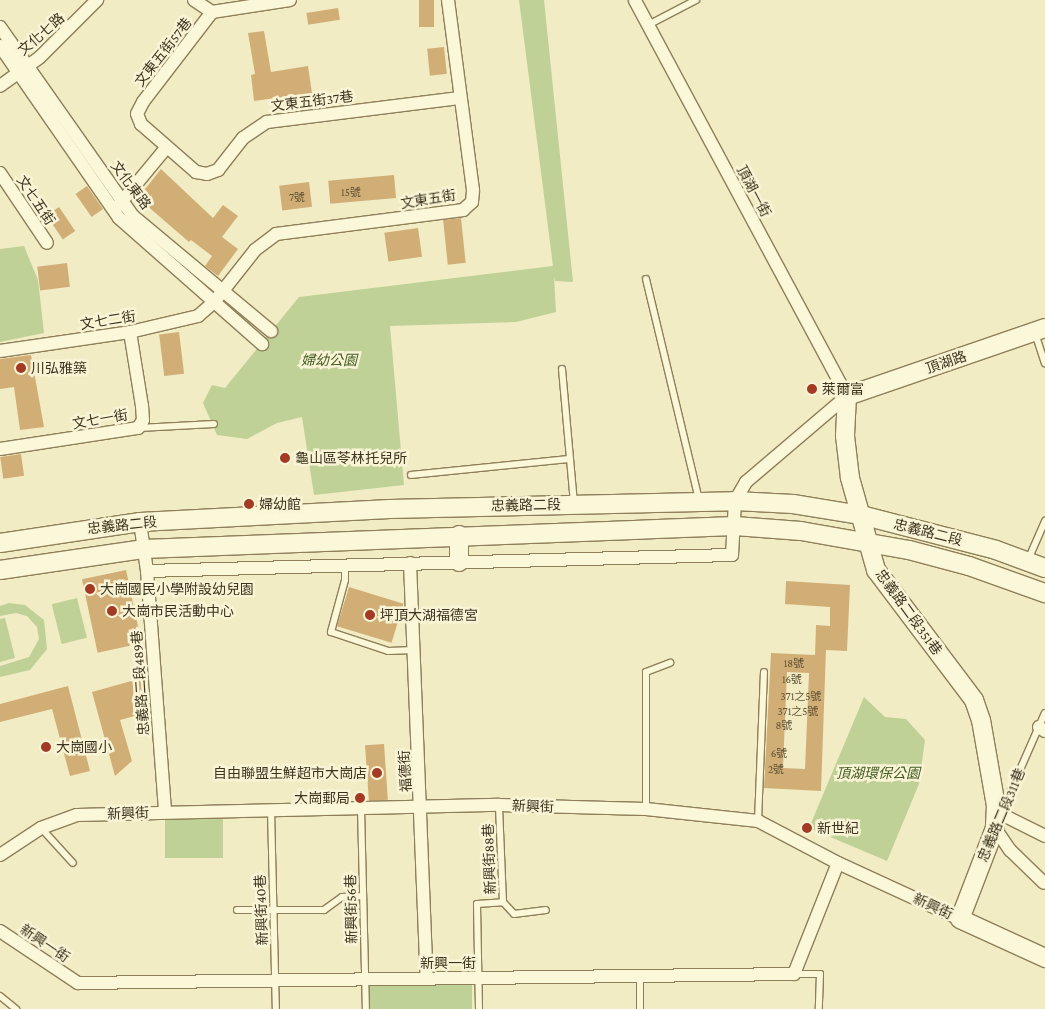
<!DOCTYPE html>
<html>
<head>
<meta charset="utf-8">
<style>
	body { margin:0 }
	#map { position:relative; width:1045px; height:1009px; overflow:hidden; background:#f1ecc4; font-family:"Crimson Pro","Noto Sans TC",serif }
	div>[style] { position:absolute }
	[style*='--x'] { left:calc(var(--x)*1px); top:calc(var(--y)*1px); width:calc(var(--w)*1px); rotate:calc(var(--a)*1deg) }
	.green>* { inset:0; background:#c0d197; transform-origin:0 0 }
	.building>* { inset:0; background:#d2ae77; transform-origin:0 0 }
	.roads { filter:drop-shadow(1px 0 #8e7f59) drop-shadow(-1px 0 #8e7f59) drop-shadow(0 1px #8e7f59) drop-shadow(0 -1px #8e7f59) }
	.lane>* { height:6px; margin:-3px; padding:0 3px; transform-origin:3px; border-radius:3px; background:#fbf7d9 }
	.street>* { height:12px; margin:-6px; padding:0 6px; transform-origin:6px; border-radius:6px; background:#fbf7d9 }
	.secondary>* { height:18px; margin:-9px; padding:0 9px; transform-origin:9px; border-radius:9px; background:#fbf7d9 }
	.dots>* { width:14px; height:14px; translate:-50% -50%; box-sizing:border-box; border:2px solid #f8f4d5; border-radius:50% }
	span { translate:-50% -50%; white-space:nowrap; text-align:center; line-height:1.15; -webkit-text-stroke:5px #f8f4d5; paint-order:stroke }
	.number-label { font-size:11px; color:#625234 }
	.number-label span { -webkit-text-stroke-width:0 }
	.street-label { font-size:14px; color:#3d331e }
	.park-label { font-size:14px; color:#435b23; font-style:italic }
	.poi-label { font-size:14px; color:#3d331e }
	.left { translate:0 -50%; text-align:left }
	.right { translate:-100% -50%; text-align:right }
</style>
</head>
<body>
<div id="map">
	<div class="green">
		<div style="clip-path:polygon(519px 0,544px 0,573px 282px,555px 281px,554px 276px,556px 312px,516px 322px,390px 326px,404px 485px,314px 495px,302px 417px,277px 423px,247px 439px,217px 435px,203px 403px,212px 385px,225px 388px,299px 297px,553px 266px)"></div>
		<div style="clip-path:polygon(24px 246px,38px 280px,44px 333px,0 342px,0 249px)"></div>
		<div style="left:77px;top:598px;width:41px;height:26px;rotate:76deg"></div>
		<div style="clip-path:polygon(9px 603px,25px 605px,44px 620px,47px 649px,30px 670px,0 677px,0 666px,29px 657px,39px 639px,37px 627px,27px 616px,16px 613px,0 616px,0 606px)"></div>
		<div style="clip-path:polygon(5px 618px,15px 658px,0 662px,0 619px)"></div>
		<div style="clip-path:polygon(864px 697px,885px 717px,906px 719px,925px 740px,919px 784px,887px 861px,809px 828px)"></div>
		<div style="left:165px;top:819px;width:58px;height:39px"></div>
		<div style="left:472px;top:983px;width:26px;height:103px;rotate:90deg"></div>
	</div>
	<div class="building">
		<div style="left:419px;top:0;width:15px;height:27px"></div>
		<div style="left:338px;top:8px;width:12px;height:32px;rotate:81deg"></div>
		<div style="clip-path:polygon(264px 31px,271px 72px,308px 66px,312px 93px,254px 101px,251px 75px,255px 74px,248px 33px)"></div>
		<div style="left:444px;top:47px;width:27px;height:17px;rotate:84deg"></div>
		<div style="clip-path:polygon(161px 169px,213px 218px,223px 205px,238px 216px,222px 237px,238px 249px,218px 276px,205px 266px,212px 256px,191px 240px,189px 242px,138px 198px)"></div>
		<div style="left:394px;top:175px;width:23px;height:66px;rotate:85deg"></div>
		<div style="left:309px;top:182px;width:25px;height:30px;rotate:83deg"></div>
		<div style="left:87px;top:186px;width:28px;height:14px;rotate:55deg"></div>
		<div style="left:59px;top:207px;width:29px;height:15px;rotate:56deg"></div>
		<div style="left:461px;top:218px;width:45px;height:18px;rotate:84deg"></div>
		<div style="left:418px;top:228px;width:29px;height:34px;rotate:82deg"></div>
		<div style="left:67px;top:263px;width:24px;height:30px;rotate:83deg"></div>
		<div style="left:179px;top:332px;width:42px;height:20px;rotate:83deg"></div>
		<div style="clip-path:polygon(31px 355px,44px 427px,20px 430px,14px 387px,0 389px,0 359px)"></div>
		<div style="left:21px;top:454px;width:22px;height:21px;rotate:82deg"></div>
		<div style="left:126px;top:570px;width:75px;height:45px;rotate:78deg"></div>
		<div style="clip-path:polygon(evenodd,786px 581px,850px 585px,847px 651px,826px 650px,821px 791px,764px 788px,771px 653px,815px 655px,816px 625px,830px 626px,830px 607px,785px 604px,786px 581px,787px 672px,809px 673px,805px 769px,783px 768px,787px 672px)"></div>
		<div style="left:349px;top:587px;width:57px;height:41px;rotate:17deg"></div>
		<div style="clip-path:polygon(142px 678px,149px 712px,120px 720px,132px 761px,115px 776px,92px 692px)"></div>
		<div style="clip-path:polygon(68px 686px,90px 771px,70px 776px,52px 709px,0 722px,0 704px)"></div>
		<div style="left:384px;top:744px;width:56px;height:19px;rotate:86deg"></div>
	</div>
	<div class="roads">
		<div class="lane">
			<div style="--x:650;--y:24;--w:52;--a:-27.6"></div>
			<div style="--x:646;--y:279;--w:227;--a:76.5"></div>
			<div style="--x:1035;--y:333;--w:32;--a:72"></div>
			<div style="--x:562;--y:369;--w:135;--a:84.9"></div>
			<div style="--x:139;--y:428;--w:75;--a:-3.1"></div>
			<div style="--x:411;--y:475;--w:158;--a:-5.8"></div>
			<div style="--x:1028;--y:560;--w:43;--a:-66.4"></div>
			<div style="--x:345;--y:565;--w:15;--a:90"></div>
			<div style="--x:345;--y:580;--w:54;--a:105.1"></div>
			<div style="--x:331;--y:632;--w:60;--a:18.4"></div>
			<div style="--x:388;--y:651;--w:26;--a:-2"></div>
			<div style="--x:361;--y:808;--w:201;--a:88.6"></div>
			<div style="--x:646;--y:809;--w:137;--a:-90"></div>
			<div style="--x:646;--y:672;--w:26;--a:-21"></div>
			<div style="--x:271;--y:810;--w:199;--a:88.6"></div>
			<div style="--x:1001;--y:813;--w:109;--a:-66.3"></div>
			<div style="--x:758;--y:821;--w:149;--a:-87.7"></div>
			<div style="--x:41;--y:828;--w:47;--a:47.6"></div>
			<div style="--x:503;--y:902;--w:16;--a:47"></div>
			<div style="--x:514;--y:914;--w:32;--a:-7"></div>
			<div style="--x:237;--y:910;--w:87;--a:0"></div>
			<div style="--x:324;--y:910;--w:22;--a:-36"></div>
			<div style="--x:342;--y:897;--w:21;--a:-3"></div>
			<div style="--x:794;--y:974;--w:26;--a:0"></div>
			<div style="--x:820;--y:974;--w:35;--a:92"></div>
			<div style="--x:640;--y:975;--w:34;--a:90"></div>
			<div style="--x:0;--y:996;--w:21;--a:39"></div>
			<div style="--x:479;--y:1009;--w:105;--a:-91.1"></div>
			<div style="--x:477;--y:904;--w:26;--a:-4"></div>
			<div style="--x:503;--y:902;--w:97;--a:-92.4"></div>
		</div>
		<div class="street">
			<div style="--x:194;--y:0;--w:22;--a:34"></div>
			<div style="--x:290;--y:0;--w:79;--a:171.3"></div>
			<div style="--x:212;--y:12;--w:113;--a:127.5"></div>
			<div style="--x:143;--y:102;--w:13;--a:117"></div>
			<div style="--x:137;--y:114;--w:11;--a:68"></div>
			<div style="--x:141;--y:124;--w:73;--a:41.1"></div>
			<div style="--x:196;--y:172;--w:11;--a:10"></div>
			<div style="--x:207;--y:174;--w:12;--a:-20"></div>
			<div style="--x:218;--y:170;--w:41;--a:-52"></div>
			<div style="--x:243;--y:138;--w:29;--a:-34"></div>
			<div style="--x:267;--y:122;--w:194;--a:-7.1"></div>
			<div style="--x:0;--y:27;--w:231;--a:54.9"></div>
			<div style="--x:133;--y:216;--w:180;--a:39.8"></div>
			<div style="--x:0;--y:46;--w:209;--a:55.3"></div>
			<div style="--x:119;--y:218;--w:191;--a:41.4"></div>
			<div style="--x:0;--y:86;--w:49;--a:-35.9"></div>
			<div style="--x:40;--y:57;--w:81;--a:-45"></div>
			<div style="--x:0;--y:173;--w:84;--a:56.1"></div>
			<div style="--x:118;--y:206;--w:75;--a:-50.4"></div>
			<div style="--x:0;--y:351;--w:131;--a:-8.3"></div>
			<div style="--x:130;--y:332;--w:70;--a:-13.2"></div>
			<div style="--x:198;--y:316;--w:21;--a:-41"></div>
			<div style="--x:214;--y:302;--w:66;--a:-51.7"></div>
			<div style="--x:255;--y:250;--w:26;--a:-37"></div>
			<div style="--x:276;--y:234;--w:189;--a:-7.3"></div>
			<div style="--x:463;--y:210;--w:12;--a:-42"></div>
			<div style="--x:472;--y:202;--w:12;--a:-85"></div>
			<div style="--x:473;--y:190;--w:192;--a:-97.5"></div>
			<div style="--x:0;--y:449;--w:140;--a:-8.7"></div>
			<div style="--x:138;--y:428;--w:9;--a:-58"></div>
			<div style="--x:143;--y:420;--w:14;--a:-94"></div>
			<div style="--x:142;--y:406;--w:75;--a:-99.2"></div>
			<div style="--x:140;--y:522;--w:49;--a:81.9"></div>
			<div style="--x:147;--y:571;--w:242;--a:85.7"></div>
			<div style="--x:410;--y:563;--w:415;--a:87.7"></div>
			<div style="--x:147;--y:571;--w:585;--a:-1.57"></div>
			<div style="--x:732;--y:555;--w:54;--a:-86.8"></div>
			<div style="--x:735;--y:501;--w:22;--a:-60"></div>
			<div style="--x:746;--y:482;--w:133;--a:-40.4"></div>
			<div style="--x:847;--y:396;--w:449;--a:-118.2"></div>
			<div style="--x:1039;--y:727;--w:7;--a:34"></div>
			<div style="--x:1001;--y:814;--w:49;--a:26.6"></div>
			<div style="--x:995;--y:828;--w:27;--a:56"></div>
			<div style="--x:1010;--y:850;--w:47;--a:44.1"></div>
			<div style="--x:0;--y:855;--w:49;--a:-33.4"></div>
			<div style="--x:41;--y:828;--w:38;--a:-20"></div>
			<div style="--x:77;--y:815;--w:422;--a:-1.4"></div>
			<div style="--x:499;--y:805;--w:147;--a:1.6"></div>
			<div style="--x:646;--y:809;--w:113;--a:6.1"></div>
			<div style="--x:758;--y:821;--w:90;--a:27.7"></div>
			<div style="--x:838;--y:863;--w:134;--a:24.7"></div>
			<div style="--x:0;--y:931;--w:94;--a:33.7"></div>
			<div style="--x:78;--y:983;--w:716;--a:-0.72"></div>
			<div style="--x:794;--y:974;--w:119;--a:-68.4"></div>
		</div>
		<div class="secondary">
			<div style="--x:1045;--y:328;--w:209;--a:161"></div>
			<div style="--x:847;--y:396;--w:40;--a:92.9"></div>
			<div style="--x:845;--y:436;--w:42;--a:83.2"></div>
			<div style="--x:850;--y:478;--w:96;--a:74.2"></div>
			<div style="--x:876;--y:570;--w:163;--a:53"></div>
			<div style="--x:974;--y:700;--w:21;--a:71"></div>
			<div style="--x:981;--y:720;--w:87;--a:80.1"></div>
			<div style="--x:996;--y:806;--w:22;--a:93"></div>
			<div style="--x:995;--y:828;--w:97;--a:111"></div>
			<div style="--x:960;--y:919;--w:94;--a:24.6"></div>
			<div style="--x:459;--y:535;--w:27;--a:90"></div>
			<div style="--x:0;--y:543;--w:142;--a:-8.5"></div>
			<div style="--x:140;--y:522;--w:250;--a:-3"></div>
			<div style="--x:390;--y:509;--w:345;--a:-1.3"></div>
			<div style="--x:735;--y:501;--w:58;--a:3"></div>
			<div style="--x:793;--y:504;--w:69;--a:9.2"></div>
			<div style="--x:861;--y:515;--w:139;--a:14.5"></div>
			<div style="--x:996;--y:550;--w:52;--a:20.2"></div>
			<div style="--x:0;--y:570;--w:146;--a:-8.3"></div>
			<div style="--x:144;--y:549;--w:591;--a:-2.23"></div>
			<div style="--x:735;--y:526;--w:66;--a:4.3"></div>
			<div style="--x:801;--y:531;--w:110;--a:10"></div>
			<div style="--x:909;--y:550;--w:62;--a:14.9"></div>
			<div style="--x:969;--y:566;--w:81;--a:19.6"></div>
		</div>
	</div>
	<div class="dots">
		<div style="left:21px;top:368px;background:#a23a24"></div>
		<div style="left:812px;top:389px;background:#a23a24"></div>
		<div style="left:285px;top:458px;background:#a23a24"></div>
		<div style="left:249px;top:504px;background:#a23a24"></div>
		<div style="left:90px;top:589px;background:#a23a24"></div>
		<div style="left:112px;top:611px;background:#a23a24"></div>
		<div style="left:370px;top:615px;background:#a23a24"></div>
		<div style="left:46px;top:747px;background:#a23a24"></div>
		<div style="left:377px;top:773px;background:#a23a24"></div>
		<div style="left:360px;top:798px;background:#a23a24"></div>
		<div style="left:807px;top:828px;background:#a23a24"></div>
	</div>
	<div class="number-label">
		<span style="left:351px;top:192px">15號</span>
		<span style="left:297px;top:197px">7號</span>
		<span style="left:794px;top:663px">18號</span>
		<span style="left:792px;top:679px">16號</span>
		<span style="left:801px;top:696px">371之5號</span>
		<span style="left:798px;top:711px">371之5號</span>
		<span style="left:784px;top:725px">8號</span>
		<span style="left:779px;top:753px">6號</span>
		<span style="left:776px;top:769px">2號</span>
	</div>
	<div class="street-label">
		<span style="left:41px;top:34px;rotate:-41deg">文化七路</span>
		<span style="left:163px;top:52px;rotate:-52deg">文東五街57巷</span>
		<span style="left:312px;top:101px;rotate:-7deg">文東五街37巷</span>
		<span style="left:131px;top:185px;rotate:53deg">文化東路</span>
		<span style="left:754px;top:191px;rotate:62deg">頂湖一街</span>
		<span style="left:428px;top:199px;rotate:-9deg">文東五街</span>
		<span style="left:36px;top:200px;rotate:56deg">文七五街</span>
		<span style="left:108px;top:320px;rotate:-9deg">文七二街</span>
		<span style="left:946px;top:362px;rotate:-19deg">頂湖路</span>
		<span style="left:100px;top:419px;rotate:-10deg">文七一街</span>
		<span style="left:526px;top:505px;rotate:-1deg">忠義路二段</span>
		<span style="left:122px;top:525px;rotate:-6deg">忠義路二段</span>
		<span style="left:928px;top:532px;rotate:14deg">忠義路二段</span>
		<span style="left:909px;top:612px;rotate:54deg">忠義路二段351巷</span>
		<span style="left:140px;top:683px;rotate:-94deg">忠義路二段489巷</span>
		<span style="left:405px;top:771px;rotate:-93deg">福德街</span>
		<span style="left:533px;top:806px;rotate:2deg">新興街</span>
		<span style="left:128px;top:813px;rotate:-2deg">新興街</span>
		<span style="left:1001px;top:815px;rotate:-67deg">忠義路二段311巷</span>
		<span style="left:489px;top:859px;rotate:-92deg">新興街88巷</span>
		<span style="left:933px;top:906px;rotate:25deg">新興街</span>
		<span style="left:351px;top:909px;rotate:-91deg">新興街56巷</span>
		<span style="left:261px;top:910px;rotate:-92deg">新興街40巷</span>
		<span style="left:45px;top:943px;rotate:34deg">新興一街</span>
		<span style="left:448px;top:963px">新興一街</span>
	</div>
	<div class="park-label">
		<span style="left:329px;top:360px">婦幼公園</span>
		<span style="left:878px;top:773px">頂湖環保公園</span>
	</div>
	<div class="poi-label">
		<span class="left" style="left:31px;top:368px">川弘雅築</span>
		<span class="left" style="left:822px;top:389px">萊爾富</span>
		<span class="left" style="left:295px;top:458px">龜山區苓林托兒所</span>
		<span class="left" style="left:259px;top:504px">婦幼館</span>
		<span class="left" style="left:100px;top:589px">大崗國民小學附設幼兒園</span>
		<span class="left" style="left:122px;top:611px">大崗市民活動中心</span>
		<span class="left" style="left:380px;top:615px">坪頂大湖福德宮</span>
		<span class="left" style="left:56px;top:747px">大崗國小</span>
		<span class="right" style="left:367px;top:773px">自由聯盟生鮮超市大崗店</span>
		<span class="right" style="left:350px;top:798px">大崗郵局</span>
		<span class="left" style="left:817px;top:828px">新世紀</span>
	</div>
</div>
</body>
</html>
